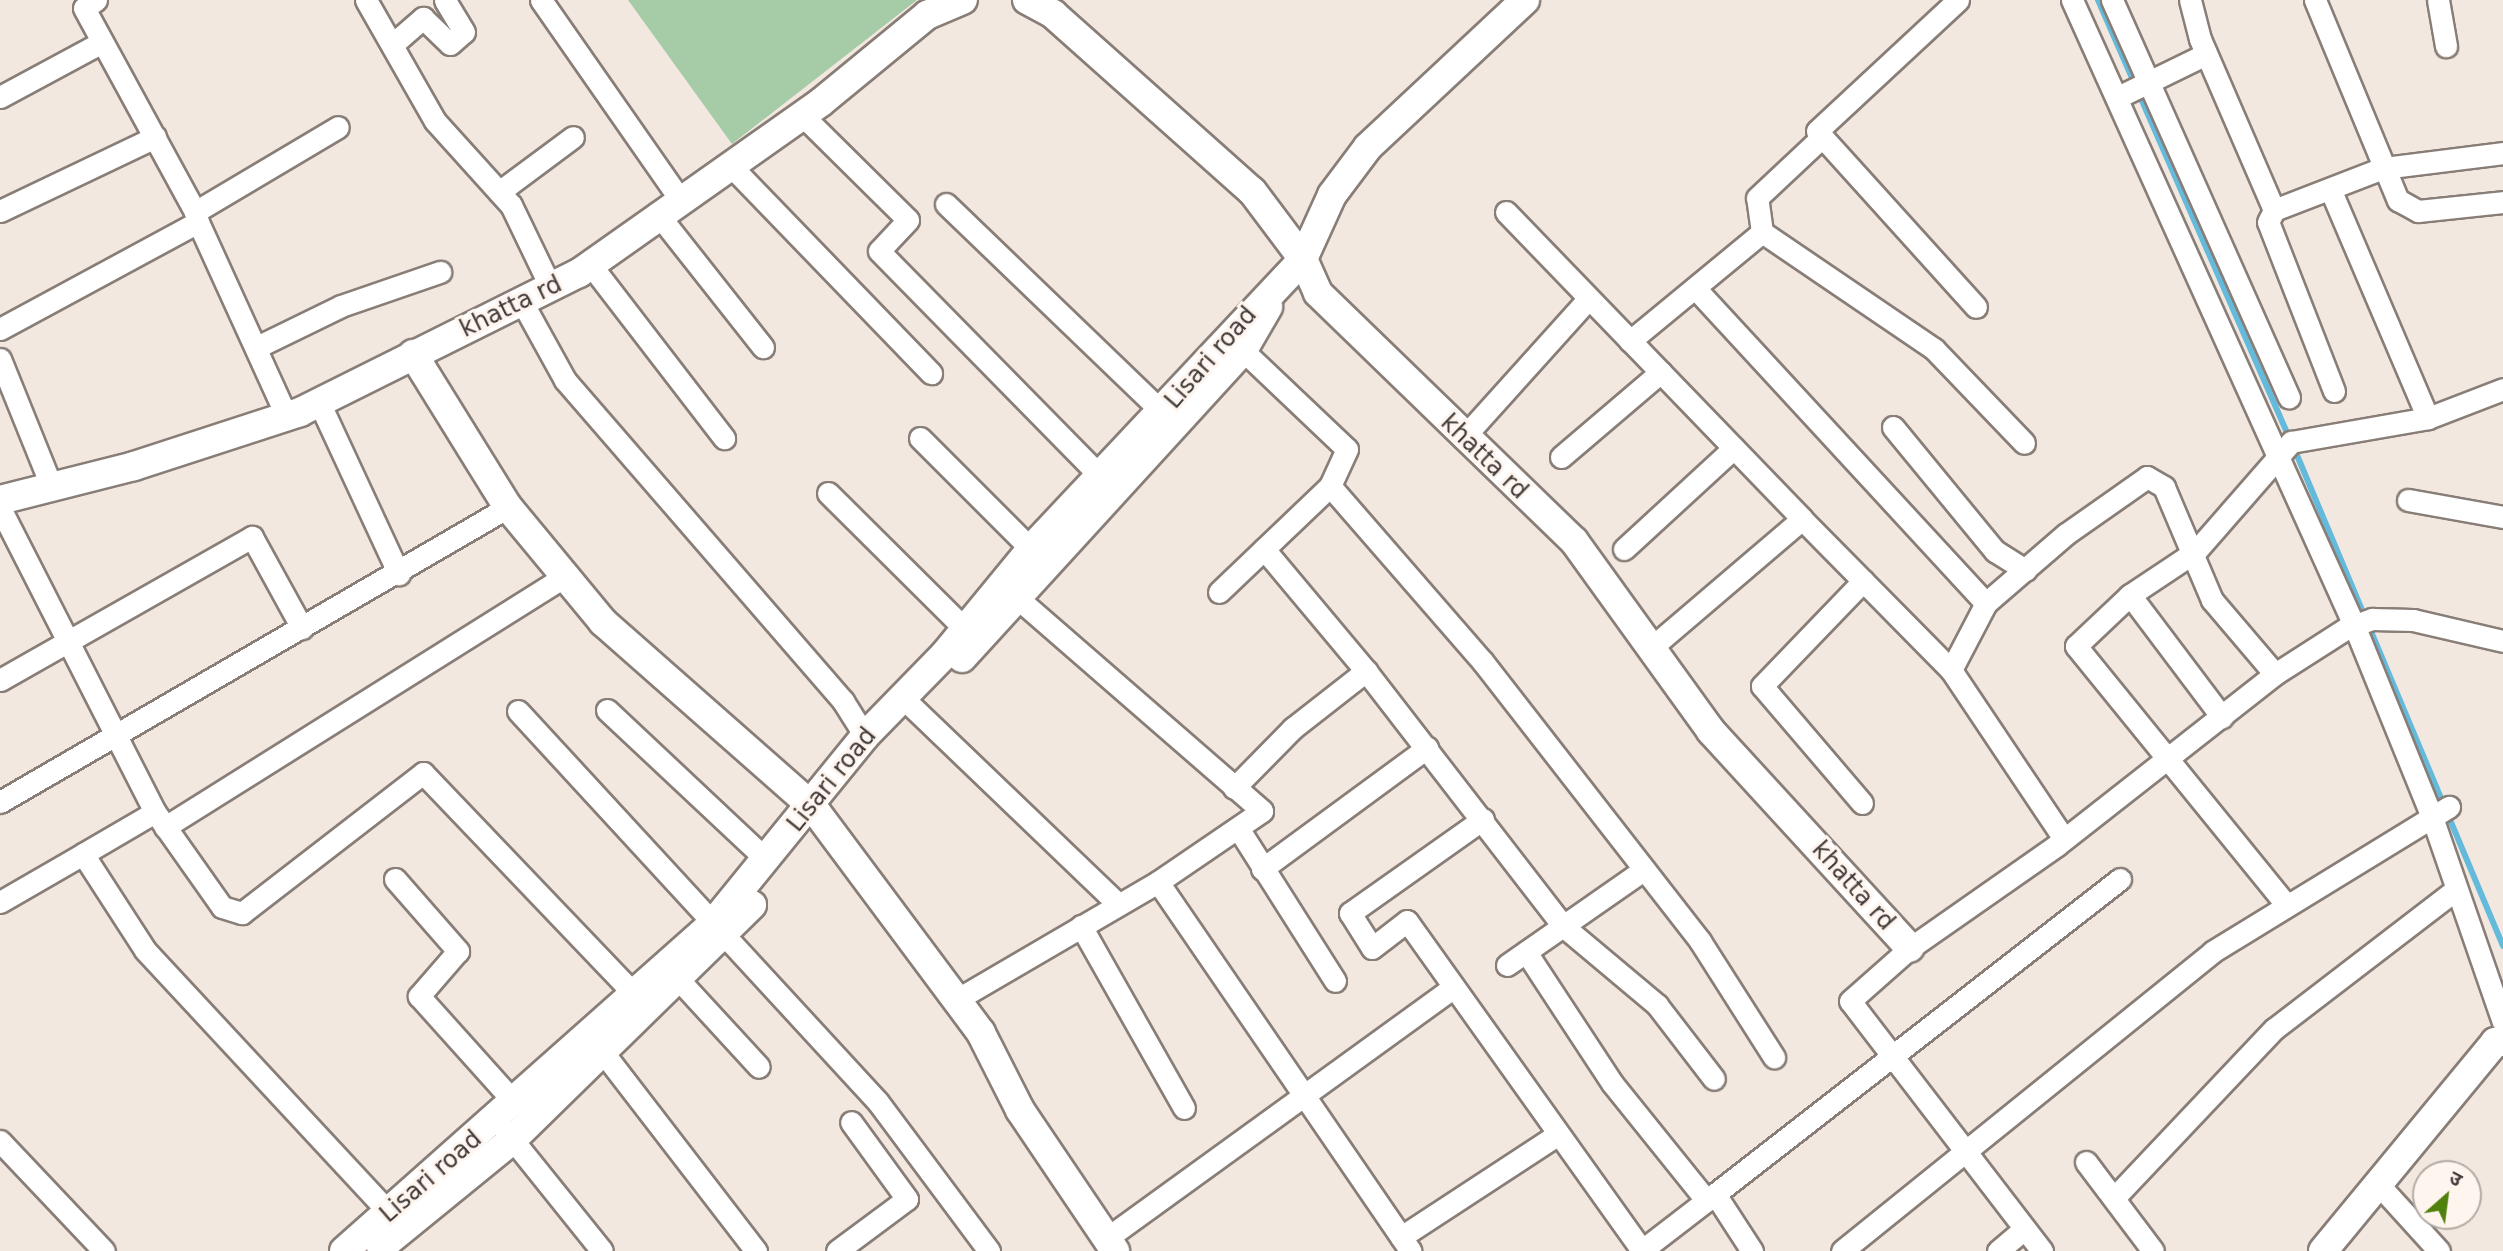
<!DOCTYPE html>
<html>
<head>
<meta charset="utf-8">
<style>
	body { margin:0 }
	#map { position:relative; width:2503px; height:1251px; overflow:hidden; background:#f3e8e0; font-family:"DejaVu Sans","Noto Sans Devanagari",sans-serif }
	div>[style] { position:absolute }
	[style*='--x'] { left:calc(var(--x)*1px); top:calc(var(--y)*1px); width:calc(var(--w)*1px); rotate:calc(var(--a)*1deg) }
	.green>* { inset:0; background:#a5cba7 }
	.stream>* { height:6px; margin:-3px; padding:0 3px; transform-origin:3px; border-radius:3px; background:#64badb }
	.roads { filter:drop-shadow(2px 0 #887e77) drop-shadow(-2px 0 #887e77) drop-shadow(0 2px #887e77) drop-shadow(0 -2px #887e77) }
	.minor>* { height:21px; margin:-10.5px; padding:0 10.5px; transform-origin:10.5px; border-radius:10.5px; background:#fff }
	.tertiary>* { height:28px; margin:-14px; padding:0 14px; transform-origin:14px; border-radius:14px; background:#fff }
	span { translate:-50% -50%; white-space:nowrap; text-align:center; line-height:1.15; -webkit-text-stroke:6px #fff5ef; paint-order:stroke }
	.street-label { font-size:24px; color:#403b38 }
	.north { position:absolute; left:2412px; top:1160px; width:70px; height:70px; box-sizing:border-box; background:#fff5ef; border:2px solid #b3aba6; border-radius:50%; rotate:28deg; font-size:19px; font-weight:700; line-height:28px; text-align:center; color:#403b38 }
	.north::after { content:''; display:block; margin:auto; width:24px; height:32px; background:#50800e; clip-path:polygon(50% 0,100% 100%,50% 72%,0 100%) }
</style>
</head>
<body>
<div id="map">
	<div class="green">
		<div style="clip-path:polygon(628px 0,917px 0,732px 144px)"></div>
	</div>
	<div class="stream">
		<div style="--x:2098;--y:0;--w:478;--a:66.4"></div>
		<div style="--x:2294;--y:448;--w:540;--a:67.23"></div>
	</div>
	<div class="roads">
		<div class="minor">
			<div style="--x:96;--y:0;--w:14;--a:146"></div>
			<div style="--x:84;--y:8;--w:232;--a:61.4"></div>
			<div style="--x:195;--y:212;--w:166;--a:-30.7"></div>
			<div style="--x:366;--y:0;--w:139;--a:60.3"></div>
			<div style="--x:435;--y:121;--w:113;--a:47.9"></div>
			<div style="--x:511;--y:205;--w:92;--a:64.3"></div>
			<div style="--x:541;--y:0;--w:241;--a:55.1"></div>
			<div style="--x:1958;--y:0;--w:192;--a:137.1"></div>
			<div style="--x:1817;--y:131;--w:237;--a:47.9"></div>
			<div style="--x:2072;--y:0;--w:686;--a:65.72"></div>
			<div style="--x:2354;--y:625;--w:207;--a:67.9"></div>
			<div style="--x:2432;--y:817;--w:217;--a:70.9"></div>
			<div style="--x:2112;--y:0;--w:435;--a:66"></div>
			<div style="--x:2190;--y:0;--w:40;--a:75.6"></div>
			<div style="--x:2200;--y:39;--w:186;--a:66.6"></div>
			<div style="--x:2315;--y:0;--w:217;--a:67.5"></div>
			<div style="--x:2398;--y:200;--w:23;--a:29"></div>
			<div style="--x:2418;--y:211;--w:85;--a:-6"></div>
			<div style="--x:2438;--y:0;--w:47;--a:80.1"></div>
			<div style="--x:393;--y:44;--w:40;--a:-41"></div>
			<div style="--x:423;--y:18;--w:37;--a:44"></div>
			<div style="--x:450;--y:44;--w:18;--a:-41"></div>
			<div style="--x:464;--y:32;--w:37;--a:-121"></div>
			<div style="--x:0;--y:97;--w:116;--a:-28.3"></div>
			<div style="--x:2118;--y:97;--w:98;--a:-26"></div>
			<div style="--x:802;--y:115;--w:149;--a:44.7"></div>
			<div style="--x:908;--y:220;--w:42;--a:133.1"></div>
			<div style="--x:879;--y:251;--w:317;--a:45.5"></div>
			<div style="--x:729;--y:164;--w:291;--a:46"></div>
			<div style="--x:2331;--y:191;--w:247;--a:66.9"></div>
			<div style="--x:499;--y:192;--w:92;--a:-36.6"></div>
			<div style="--x:946;--y:204;--w:301;--a:43.9"></div>
			<div style="--x:0;--y:211;--w:172;--a:-25.5"></div>
			<div style="--x:1506;--y:212;--w:426;--a:46"></div>
			<div style="--x:1802;--y:519;--w:199;--a:139.5"></div>
			<div style="--x:657;--y:213;--w:171;--a:51.7"></div>
			<div style="--x:198;--y:222;--w:214;--a:65.5"></div>
			<div style="--x:1762;--y:232;--w:208;--a:34.2"></div>
			<div style="--x:1934;--y:349;--w:130;--a:46.2"></div>
			<div style="--x:590;--y:264;--w:220;--a:52.4"></div>
			<div style="--x:1695;--y:288;--w:429;--a:47.3"></div>
			<div style="--x:522;--y:302;--w:89;--a:61.1"></div>
			<div style="--x:565;--y:380;--w:425;--a:49.1"></div>
			<div style="--x:843;--y:701;--w:41;--a:57.8"></div>
			<div style="--x:0;--y:329;--w:225;--a:-28.4"></div>
			<div style="--x:198;--y:222;--w:10;--a:-107"></div>
			<div style="--x:1233;--y:341;--w:157;--a:43.5"></div>
			<div style="--x:1347;--y:449;--w:41;--a:114.7"></div>
			<div style="--x:1630;--y:341;--w:171;--a:-39.5"></div>
			<div style="--x:1762;--y:232;--w:34;--a:-98"></div>
			<div style="--x:1757;--y:198;--w:89;--a:-43.2"></div>
			<div style="--x:257;--y:347;--w:93;--a:-26"></div>
			<div style="--x:341;--y:306;--w:105;--a:-19"></div>
			<div style="--x:0;--y:359;--w:139;--a:68"></div>
			<div style="--x:2334;--y:391;--w:181;--a:-111.3"></div>
			<div style="--x:2268;--y:222;--w:13;--a:-63"></div>
			<div style="--x:2274;--y:210;--w:117;--a:-21.1"></div>
			<div style="--x:2383;--y:168;--w:121;--a:-7.1"></div>
			<div style="--x:319;--y:402;--w:190;--a:65.1"></div>
			<div style="--x:1893;--y:427;--w:161;--a:50.6"></div>
			<div style="--x:1995;--y:551;--w:36;--a:32"></div>
			<div style="--x:920;--y:438;--w:157;--a:45"></div>
			<div style="--x:1463;--y:438;--w:188;--a:-48"></div>
			<div style="--x:1561;--y:457;--w:131;--a:-40.4"></div>
			<div style="--x:828;--y:493;--w:193;--a:44.8"></div>
			<div style="--x:2408;--y:500;--w:97;--a:10.1"></div>
			<div style="--x:0;--y:508;--w:341;--a:63"></div>
			<div style="--x:155;--y:812;--w:83;--a:149.7"></div>
			<div style="--x:83;--y:854;--w:114;--a:57.1"></div>
			<div style="--x:145;--y:950;--w:360;--a:47.1"></div>
			<div style="--x:1802;--y:519;--w:212;--a:45.4"></div>
			<div style="--x:1951;--y:670;--w:201;--a:56.2"></div>
			<div style="--x:1264;--y:549;--w:159;--a:50.1"></div>
			<div style="--x:1624;--y:549;--w:149;--a:-42.6"></div>
			<div style="--x:1007;--y:589;--w:338;--a:41"></div>
			<div style="--x:1262;--y:811;--w:126;--a:145.7"></div>
			<div style="--x:1158;--y:882;--w:447;--a:55.6"></div>
			<div style="--x:1219;--y:592;--w:153;--a:-43.7"></div>
			<div style="--x:1330;--y:486;--w:233;--a:49"></div>
			<div style="--x:1483;--y:662;--w:353;--a:52.1"></div>
			<div style="--x:1700;--y:941;--w:138;--a:57.5"></div>
			<div style="--x:2130;--y:595;--w:153;--a:53"></div>
			<div style="--x:1951;--y:670;--w:76;--a:-62.4"></div>
			<div style="--x:1986;--y:603;--w:106;--a:-40.8"></div>
			<div style="--x:2066;--y:534;--w:99;--a:-35.1"></div>
			<div style="--x:2147;--y:477;--w:20;--a:30"></div>
			<div style="--x:2164;--y:487;--w:123;--a:67"></div>
			<div style="--x:2212;--y:600;--w:97;--a:49.6"></div>
			<div style="--x:0;--y:680;--w:290;--a:-29.6"></div>
			<div style="--x:252;--y:537;--w:104;--a:61.2"></div>
			<div style="--x:902;--y:697;--w:299;--a:43.8"></div>
			<div style="--x:607;--y:710;--w:219;--a:43.2"></div>
			<div style="--x:518;--y:711;--w:531;--a:47.36"></div>
			<div style="--x:878;--y:1102;--w:186;--a:53.3"></div>
			<div style="--x:1234;--y:788;--w:84;--a:-45.5"></div>
			<div style="--x:1293;--y:728;--w:93;--a:-38"></div>
			<div style="--x:1366;--y:671;--w:322;--a:52.3"></div>
			<div style="--x:1563;--y:926;--w:123;--a:40"></div>
			<div style="--x:1657;--y:1005;--w:93;--a:52.4"></div>
			<div style="--x:0;--y:802;--w:587;--a:-30.14"></div>
			<div style="--x:1862;--y:803;--w:154;--a:-130.5"></div>
			<div style="--x:1762;--y:686;--w:146;--a:-46.1"></div>
			<div style="--x:155;--y:812;--w:116;--a:54.8"></div>
			<div style="--x:222;--y:907;--w:21;--a:17"></div>
			<div style="--x:242;--y:913;--w:229;--a:-37.7"></div>
			<div style="--x:423;--y:773;--w:307;--a:46.3"></div>
			<div style="--x:1483;--y:819;--w:163;--a:144.7"></div>
			<div style="--x:1350;--y:913;--w:41;--a:57.8"></div>
			<div style="--x:1372;--y:948;--w:44;--a:-37.6"></div>
			<div style="--x:1407;--y:921;--w:404;--a:54.5"></div>
			<div style="--x:165;--y:827;--w:474;--a:-32.1"></div>
			<div style="--x:1238;--y:828;--w:181;--a:57.6"></div>
			<div style="--x:1262;--y:869;--w:205;--a:-36.3"></div>
			<div style="--x:395;--y:879;--w:96;--a:48.8"></div>
			<div style="--x:458;--y:951;--w:60;--a:130.9"></div>
			<div style="--x:419;--y:996;--w:144;--a:48.1"></div>
			<div style="--x:0;--y:902;--w:96;--a:-30"></div>
			<div style="--x:2284;--y:902;--w:330;--a:-129.1"></div>
			<div style="--x:2076;--y:646;--w:74;--a:-43.4"></div>
			<div style="--x:2130;--y:595;--w:79;--a:-33.7"></div>
			<div style="--x:2196;--y:551;--w:145;--a:-48.9"></div>
			<div style="--x:2291;--y:442;--w:139;--a:-9.9"></div>
			<div style="--x:2428;--y:418;--w:80;--a:-21.1"></div>
			<div style="--x:1081;--y:926;--w:209;--a:60.5"></div>
			<div style="--x:1526;--y:952;--w:157;--a:56.7"></div>
			<div style="--x:1612;--y:1083;--w:151;--a:51.2"></div>
			<div style="--x:1507;--y:965;--w:166;--a:-34.9"></div>
			<div style="--x:668;--y:968;--w:134;--a:47.4"></div>
			<div style="--x:956;--y:1000;--w:234;--a:-30.3"></div>
			<div style="--x:595;--y:1042;--w:264;--a:52.4"></div>
			<div style="--x:504;--y:1129;--w:156;--a:51.2"></div>
			<div style="--x:0;--y:1141;--w:151;--a:46.6"></div>
			<div style="--x:2086;--y:1162;--w:111;--a:53"></div>
			<div style="--x:2379;--y:1185;--w:89;--a:47.7"></div>
			<div style="--x:1715;--y:1194;--w:513;--a:-37.87"></div>
			<div style="--x:2114;--y:1198;--w:233;--a:-46.6"></div>
			<div style="--x:2274;--y:1029;--w:227;--a:-37.5"></div>
			<div style="--x:1401;--y:1237;--w:186;--a:-33.2"></div>
			<div style="--x:1107;--y:1238;--w:428;--a:-35.9"></div>
			<div style="--x:837;--y:1251;--w:87;--a:-36.6"></div>
			<div style="--x:907;--y:1199;--w:95;--a:-126"></div>
			<div style="--x:1641;--y:1251;--w:93;--a:-37.6"></div>
			<div style="--x:1715;--y:1194;--w:68;--a:57"></div>
			<div style="--x:1842;--y:1251;--w:476;--a:-38.9"></div>
			<div style="--x:2212;--y:952;--w:278;--a:-31.5"></div>
			<div style="--x:1998;--y:1251;--w:34;--a:-40"></div>
			<div style="--x:2042;--y:1251;--w:315;--a:-127.5"></div>
			<div style="--x:1850;--y:1001;--w:80;--a:-41.5"></div>
			<div style="--x:1910;--y:948;--w:179;--a:-35"></div>
			<div style="--x:2057;--y:845;--w:277;--a:-38.1"></div>
			<div style="--x:2275;--y:674;--w:85;--a:-32.6"></div>
			<div style="--x:2347;--y:628;--w:27;--a:-20"></div>
			<div style="--x:2372;--y:619;--w:41;--a:1.4"></div>
			<div style="--x:2413;--y:620;--w:92;--a:13.1"></div>
		</div>
		<div class="tertiary">
			<div style="--x:1027;--y:0;--w:30;--a:28"></div>
			<div style="--x:1053;--y:14;--w:266;--a:41.7"></div>
			<div style="--x:1252;--y:191;--w:85;--a:53.1"></div>
			<div style="--x:1303;--y:259;--w:37;--a:66"></div>
			<div style="--x:1318;--y:293;--w:356;--a:44.1"></div>
			<div style="--x:1574;--y:541;--w:234;--a:54.2"></div>
			<div style="--x:1711;--y:731;--w:294;--a:47.5"></div>
			<div style="--x:413;--y:354;--w:180;--a:58.2"></div>
			<div style="--x:508;--y:507;--w:149;--a:50.4"></div>
			<div style="--x:603;--y:622;--w:278;--a:41.4"></div>
			<div style="--x:812;--y:806;--w:283;--a:53.3"></div>
			<div style="--x:981;--y:1033;--w:86;--a:63.1"></div>
			<div style="--x:1020;--y:1110;--w:170;--a:56"></div>
			<div style="--x:0;--y:500;--w:138;--a:-14.2"></div>
			<div style="--x:134;--y:466;--w:175;--a:-18"></div>
			<div style="--x:300;--y:412;--w:312;--a:-26.5"></div>
			<div style="--x:579;--y:273;--w:295;--a:-35.2"></div>
			<div style="--x:820;--y:103;--w:139;--a:-39.4"></div>
			<div style="--x:927;--y:15;--w:39;--a:-23"></div>
			<div style="--x:962;--y:658;--w:417;--a:-47.6"></div>
			<div style="--x:1243;--y:350;--w:50;--a:-59.8"></div>
			<div style="--x:381;--y:1247;--w:169;--a:-39.2"></div>
			<div style="--x:512;--y:1140;--w:336;--a:-44.4"></div>
			<div style="--x:344;--y:1251;--w:495;--a:-41.6"></div>
			<div style="--x:714;--y:922;--w:240;--a:-50.9"></div>
			<div style="--x:865;--y:736;--w:113;--a:-45.7"></div>
			<div style="--x:944;--y:655;--w:137;--a:-50.6"></div>
			<div style="--x:1031;--y:549;--w:398;--a:-46.8"></div>
			<div style="--x:1303;--y:259;--w:70;--a:-65.6"></div>
			<div style="--x:1332;--y:195;--w:60;--a:-53.1"></div>
			<div style="--x:1368;--y:147;--w:215;--a:-43.1"></div>
			<div style="--x:2323;--y:1251;--w:271;--a:-50.5"></div>
			<div style="--x:2495;--y:1042;--w:8;--a:0"></div>
		</div>
	</div>
	<div class="street-label">
		<span style="left:511px;top:307px;rotate:-26deg">khatta rd</span>
		<span style="left:1211px;top:358px;rotate:-49deg">Lisari road</span>
		<span style="left:1484px;top:457px;rotate:44deg">khatta rd</span>
		<span style="left:832px;top:780px;rotate:-51deg">Lisari road</span>
		<span style="left:1853px;top:886px;rotate:48deg">khatta rd</span>
		<span style="left:431px;top:1177px;rotate:-41deg">Lisari road</span>
	</div>
	<div class="north">उ</div>
</div>
</body>
</html>
